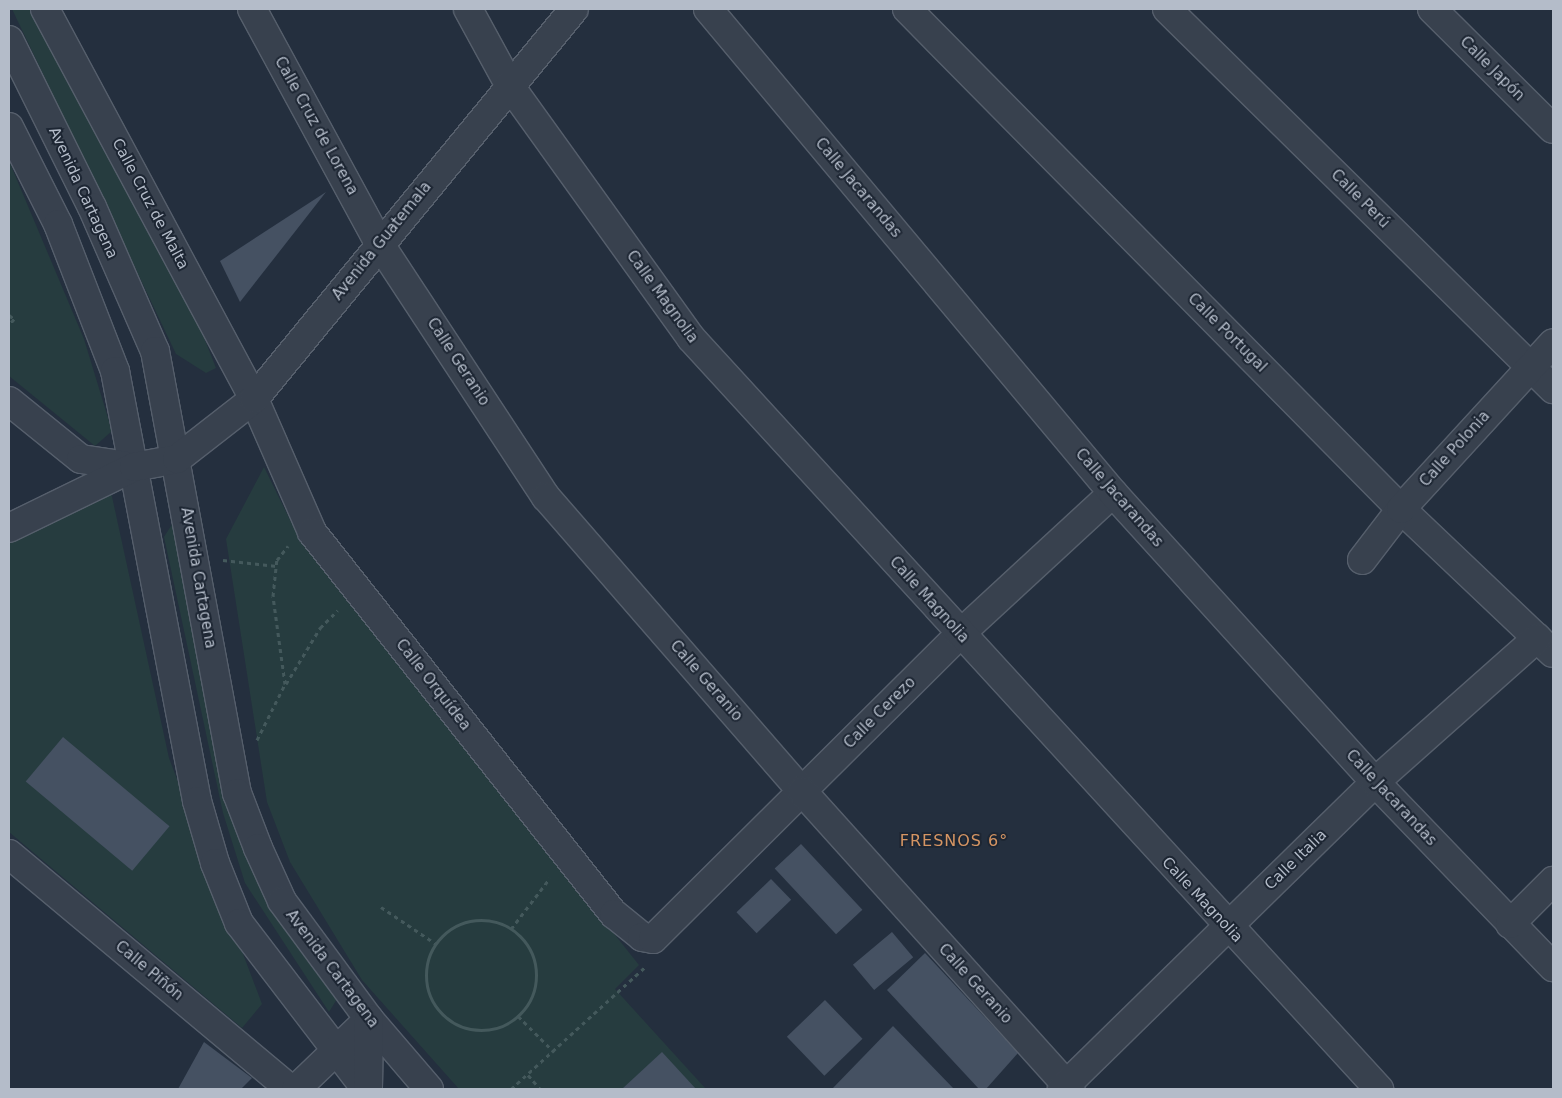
<!DOCTYPE html>
<html>
<head>
<meta charset="utf-8">
<style>
	body { margin:0 }
	#map { position:relative; width:1562px; height:1098px; overflow:hidden; background:#242f3e; font-family:"DejaVu Sans",sans-serif }
	div>[style] { position:absolute }
	[style*='--x'] { left:calc(var(--x)*1px); top:calc(var(--y)*1px); width:calc(var(--w)*1px); rotate:calc(var(--a)*1deg) }
	.green>* { inset:0; background:#263c3f }
	.building>* { inset:0; background:#455162; transform-origin:0 0 }
	.path>* { height:3px; margin-top:-1.5px; transform-origin:0; background:repeating-linear-gradient(90deg,#44595c 0 4px,transparent 0 8px) }
	.path>.ring { margin:-1.5px; padding:0; box-sizing:content-box; background:none; border:3px solid #44595c; border-radius:50% }
	.roads { filter:drop-shadow(1px 0 #565f6c) drop-shadow(-1px 0 #565f6c) drop-shadow(0 1px #565f6c) drop-shadow(0 -1px #565f6c) }
	.minor>* { height:28px; margin:-14px; padding:0 14px; transform-origin:14px; border-radius:14px; background:#38414e }
	span { translate:-50% -50%; white-space:nowrap; text-align:center; line-height:1.15; -webkit-text-stroke:4px #1d2633; paint-order:stroke }
	.street-label { font-size:15px; color:#b4bcc9 }
	.neighbourhood-label { font-size:16px; color:#d59563; letter-spacing:1px }
	.frame { position:absolute; inset:0; border:10px solid #b4bcc9; pointer-events:none }
</style>
</head>
<body>
<div id="map">
	<div class="green">
		<div style="clip-path:polygon(12px 9px,34px 9px,194px 312px,216px 368px,206px 373px,176px 354px)"></div>
		<div style="clip-path:polygon(9px 161px,84px 339px,112px 431px,95px 446px,9px 376px)"></div>
		<div style="clip-path:polygon(264px 467px,299px 538px,639px 965px,615px 989px,706px 1089px,459px 1089px,362px 980px,290px 862px,267px 802px,226px 539px)"></div>
		<div style="clip-path:polygon(111px 492px,169px 758px,262px 1004px,242px 1028px,9px 832px,9px 541px)"></div>
		<div style="clip-path:polygon(176px 518px,267px 885px,337px 999px,329px 1012px,245px 883px,223px 813px,164px 537px)"></div>
	</div>
	<div class="building">
		<div style="clip-path:polygon(326px 192px,240px 302px,220px 261px)"></div>
		<div style="left:63px;top:737px;width:139px;height:58px;rotate:40deg"></div>
		<div style="left:801px;top:844px;width:90px;height:36px;rotate:47deg"></div>
		<div style="left:771px;top:879px;width:29px;height:48px;rotate:46deg"></div>
		<div style="left:892px;top:932px;width:33px;height:51px;rotate:50deg"></div>
		<div style="clip-path:polygon(925px 953px,1018px 1053px,986px 1089px,979px 1089px,887px 990px)"></div>
		<div style="left:825px;top:1000px;width:54px;height:53px;rotate:46deg"></div>
		<div style="clip-path:polygon(893px 1026px,954px 1089px,832px 1089px)"></div>
		<div style="clip-path:polygon(204px 1042px,252px 1078px,241px 1089px,178px 1089px)"></div>
		<div style="clip-path:polygon(662px 1052px,696px 1089px,622px 1089px)"></div>
	</div>
	<div class="path">
		<div style="--x:9;--y:315;--w:6;--a:39"></div>
		<div style="--x:14;--y:319;--w:8;--a:130"></div>
		<div style="--x:223;--y:560;--w:54;--a:6.3"></div>
		<div style="--x:286;--y:684;--w:66;--a:-58.7"></div>
		<div style="--x:320;--y:628;--w:25;--a:-45"></div>
		<div style="--x:257;--y:740;--w:63;--a:-63.4"></div>
		<div style="--x:285;--y:684;--w:89;--a:-97.8"></div>
		<div style="--x:273;--y:596;--w:36;--a:-84"></div>
		<div style="--x:277;--y:560;--w:18;--a:-52"></div>
		<div style="--x:381;--y:907;--w:66;--a:33.9"></div>
		<div class="ring" style="left:426px;top:920px;width:107px;height:107px"></div>
		<div style="--x:511;--y:929;--w:64;--a:-52.6"></div>
		<div style="--x:518;--y:1016;--w:51;--a:45"></div>
		<div style="--x:528;--y:1075;--w:18;--a:49"></div>
		<div style="--x:511;--y:1089;--w:183;--a:-42.3"></div>
	</div>
	<div class="roads">
		<div class="minor">
			<div style="--x:45;--y:9;--w:442;--a:61.8"></div>
			<div style="--x:254;--y:399;--w:145;--a:66.4"></div>
			<div style="--x:312;--y:532;--w:487;--a:51.7"></div>
			<div style="--x:614;--y:914;--w:36;--a:39"></div>
			<div style="--x:642;--y:937;--w:11;--a:10"></div>
			<div style="--x:653;--y:939;--w:433;--a:-44.8"></div>
			<div style="--x:960;--y:634;--w:208;--a:-42.7"></div>
			<div style="--x:252;--y:9;--w:266;--a:61.5"></div>
			<div style="--x:379;--y:243;--w:304;--a:56.7"></div>
			<div style="--x:546;--y:497;--w:390;--a:49"></div>
			<div style="--x:802;--y:791;--w:401;--a:48"></div>
			<div style="--x:468;--y:9;--w:88;--a:61.4"></div>
			<div style="--x:510;--y:86;--w:310;--a:54.3"></div>
			<div style="--x:691;--y:338;--w:1019;--a:47.51"></div>
			<div style="--x:708;--y:9;--w:631;--a:50.08"></div>
			<div style="--x:1113;--y:493;--w:390;--a:47.8"></div>
			<div style="--x:1375;--y:782;--w:257;--a:46.1"></div>
			<div style="--x:907;--y:9;--w:703;--a:45.35"></div>
			<div style="--x:1401;--y:509;--w:209;--a:43.5"></div>
			<div style="--x:1167;--y:9;--w:542;--a:44.55"></div>
			<div style="--x:1432;--y:9;--w:170;--a:44.8"></div>
			<div style="--x:9;--y:40;--w:186;--a:63.6"></div>
			<div style="--x:92;--y:207;--w:157;--a:66.4"></div>
			<div style="--x:155;--y:351;--w:450;--a:79.5"></div>
			<div style="--x:237;--y:793;--w:59;--a:69.1"></div>
			<div style="--x:258;--y:848;--w:58;--a:65.6"></div>
			<div style="--x:282;--y:901;--w:147;--a:53.6"></div>
			<div style="--x:369;--y:1019;--w:92;--a:49.4"></div>
			<div style="--x:9;--y:127;--w:109;--a:63.2"></div>
			<div style="--x:58;--y:224;--w:158;--a:68.8"></div>
			<div style="--x:115;--y:371;--w:438;--a:79.2"></div>
			<div style="--x:197;--y:801;--w:65;--a:73.8"></div>
			<div style="--x:215;--y:863;--w:65;--a:68.2"></div>
			<div style="--x:239;--y:923;--w:209;--a:52.6"></div>
			<div style="--x:9;--y:401;--w:92;--a:38.9"></div>
			<div style="--x:81;--y:459;--w:54;--a:8.6"></div>
			<div style="--x:9;--y:528;--w:139;--a:-26"></div>
			<div style="--x:134;--y:467;--w:44;--a:-10.5"></div>
			<div style="--x:177;--y:459;--w:98;--a:-37.9"></div>
			<div style="--x:254;--y:399;--w:504;--a:-50.63"></div>
			<div style="--x:1362;--y:560;--w:64;--a:-52.6"></div>
			<div style="--x:1401;--y:509;--w:225;--a:-47.5"></div>
			<div style="--x:9;--y:854;--w:366;--a:39.9"></div>
			<div style="--x:1510;--y:924;--w:61;--a:-45"></div>
			<div style="--x:296;--y:1089;--w:101;--a:-43.8"></div>
			<div style="--x:368;--y:1089;--w:70;--a:-89.2"></div>
			<div style="--x:1062;--y:1089;--w:438;--a:-44.4"></div>
			<div style="--x:1375;--y:782;--w:217;--a:-41.6"></div>
		</div>
	</div>
	<div class="street-label">
		<span style="left:1492px;top:69px;rotate:45deg">Calle Japón</span>
		<span style="left:316px;top:126px;rotate:61deg">Calle Cruz de Lorena</span>
		<span style="left:858px;top:188px;rotate:50deg">Calle Jacarandas</span>
		<span style="left:83px;top:193px;rotate:65deg">Avenida Cartagena</span>
		<span style="left:1360px;top:199px;rotate:45deg">Calle Perú</span>
		<span style="left:150px;top:204px;rotate:62deg">Calle Cruz de Malta</span>
		<span style="left:382px;top:241px;rotate:-51deg">Avenida Guatemala</span>
		<span style="left:662px;top:297px;rotate:54deg">Calle Magnolia</span>
		<span style="left:1227px;top:333px;rotate:45deg">Calle Portugal</span>
		<span style="left:458px;top:362px;rotate:57deg">Calle Geranio</span>
		<span style="left:1455px;top:449px;rotate:-48deg">Calle Polonia</span>
		<span style="left:1119px;top:498px;rotate:49deg">Calle Jacarandas</span>
		<span style="left:198px;top:578px;rotate:80deg">Avenida Cartagena</span>
		<span style="left:929px;top:600px;rotate:48deg">Calle Magnolia</span>
		<span style="left:706px;top:681px;rotate:49deg">Calle Geranio</span>
		<span style="left:433px;top:685px;rotate:52deg">Calle Orquídea</span>
		<span style="left:880px;top:713px;rotate:-45deg">Calle Cerezo</span>
		<span style="left:1391px;top:798px;rotate:47deg">Calle Jacarandas</span>
		<span style="left:1296px;top:860px;rotate:-44deg">Calle Italia</span>
		<span style="left:1202px;top:900px;rotate:47deg">Calle Magnolia</span>
		<span style="left:332px;top:969px;rotate:53deg">Avenida Cartagena</span>
		<span style="left:149px;top:971px;rotate:40deg">Calle Piñón</span>
		<span style="left:975px;top:984px;rotate:48deg">Calle Geranio</span>
	</div>
	<div class="neighbourhood-label">
		<span style="left:954px;top:841px">FRESNOS 6°</span>
	</div>
	<div class="frame"></div>
</div>
</body>
</html>
